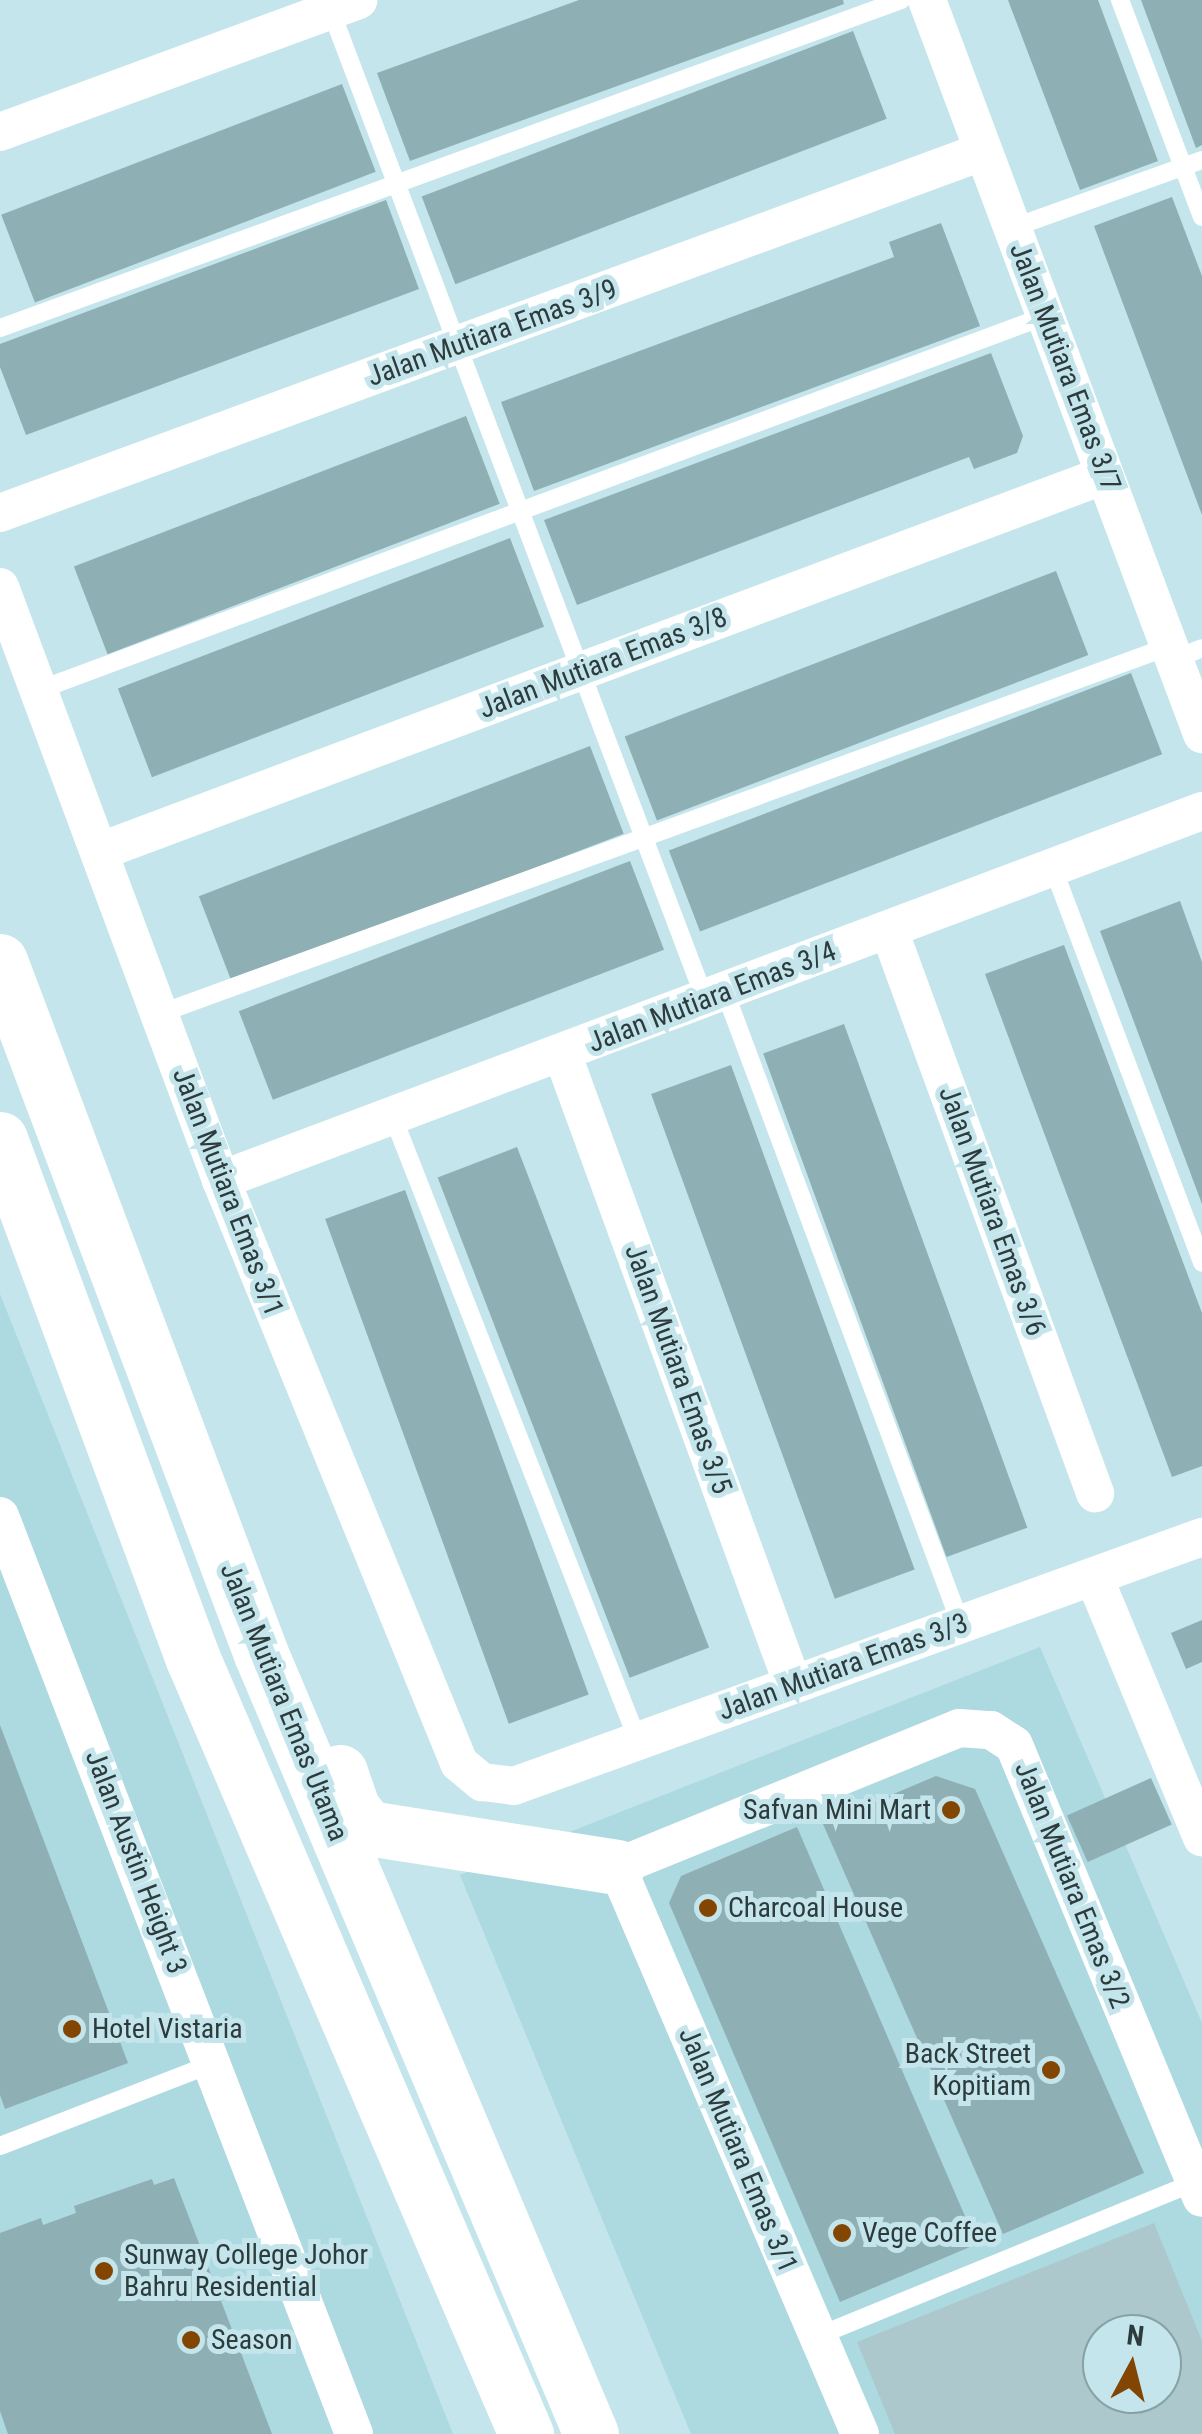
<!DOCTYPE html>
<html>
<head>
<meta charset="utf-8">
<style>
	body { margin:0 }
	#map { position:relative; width:1202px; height:2434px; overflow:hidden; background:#c3e5eb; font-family:"Roboto Condensed",sans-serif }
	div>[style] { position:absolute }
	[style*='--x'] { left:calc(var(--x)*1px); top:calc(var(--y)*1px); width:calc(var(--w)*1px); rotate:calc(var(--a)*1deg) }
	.built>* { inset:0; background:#add9e0 }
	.green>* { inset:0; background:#acc8cd }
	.building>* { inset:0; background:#8eafb4; transform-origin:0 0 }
	.service>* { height:18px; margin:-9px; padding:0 9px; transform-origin:9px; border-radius:9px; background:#fff }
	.minor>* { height:38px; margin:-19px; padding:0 19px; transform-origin:19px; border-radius:19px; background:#fff }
	.primary>* { height:55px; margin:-27.5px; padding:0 27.5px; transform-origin:27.5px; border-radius:27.5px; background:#fff }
	.dots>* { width:28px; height:28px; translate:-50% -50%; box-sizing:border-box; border:5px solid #c3e5eb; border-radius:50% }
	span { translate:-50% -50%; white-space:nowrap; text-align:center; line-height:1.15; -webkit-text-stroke:10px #c3e5eb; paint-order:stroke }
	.street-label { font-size:28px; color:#2d3b3d }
	.poi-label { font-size:28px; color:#2d3b3d }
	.right { translate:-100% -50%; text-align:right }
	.left { translate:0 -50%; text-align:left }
	.north { position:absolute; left:1082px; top:2314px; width:100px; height:100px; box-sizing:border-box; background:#c3e5eb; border:2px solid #87a1a5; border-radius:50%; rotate:7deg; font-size:28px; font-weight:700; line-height:40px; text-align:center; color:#2d3b3d }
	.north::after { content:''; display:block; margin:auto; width:35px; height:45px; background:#824602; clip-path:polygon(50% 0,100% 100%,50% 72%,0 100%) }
</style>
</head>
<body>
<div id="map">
	<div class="built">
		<div style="clip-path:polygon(0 1294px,310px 2074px,453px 2434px,0 2434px)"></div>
		<div style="clip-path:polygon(evenodd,1040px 1647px,1202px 2023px,1202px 2434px,691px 2434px,460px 1875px,1040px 1647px,1102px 2334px,1162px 2334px,1162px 2394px,1102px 2394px,1102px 2334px)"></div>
	</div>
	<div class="green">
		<div style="clip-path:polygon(evenodd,1154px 2223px,1202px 2341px,1202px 2434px,895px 2434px,857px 2342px,1154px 2223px,1162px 2334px,1162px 2394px,1102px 2394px,1102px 2334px,1162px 2334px)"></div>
	</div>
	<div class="building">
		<div style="clip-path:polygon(579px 0,843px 0,844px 4px,410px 161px,377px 73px)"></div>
		<div style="clip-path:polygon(1008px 0,1098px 0,1158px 161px,1080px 190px)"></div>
		<div style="clip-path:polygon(1141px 0,1202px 0,1202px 145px,1196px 148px)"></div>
		<div style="left:853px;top:31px;width:94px;height:462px;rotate:69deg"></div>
		<div style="left:342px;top:84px;width:94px;height:365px;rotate:69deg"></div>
		<div style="clip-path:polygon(1172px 197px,1202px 276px,1202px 515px,1094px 226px)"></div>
		<div style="clip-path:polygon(386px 200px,419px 289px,26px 435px,0 367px,0 344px)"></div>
		<div style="clip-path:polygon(941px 223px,980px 326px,534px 491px,501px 402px,894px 257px,889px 242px)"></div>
		<div style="clip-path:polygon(991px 353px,1023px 436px,1017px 453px,974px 469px,969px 457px,577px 605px,544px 520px)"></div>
		<div style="left:466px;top:416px;width:94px;height:420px;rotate:69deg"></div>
		<div style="left:510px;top:538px;width:95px;height:420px;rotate:69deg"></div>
		<div style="left:1056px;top:571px;width:90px;height:462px;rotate:69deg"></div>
		<div style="left:1131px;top:673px;width:87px;height:495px;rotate:69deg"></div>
		<div style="left:590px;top:746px;width:94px;height:419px;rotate:69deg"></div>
		<div style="left:630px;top:861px;width:95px;height:419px;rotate:69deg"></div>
		<div style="clip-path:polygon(1180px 901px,1202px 962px,1202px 1204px,1100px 931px)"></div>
		<div style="clip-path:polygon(1064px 945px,1202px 1313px,1202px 1466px,1172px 1477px,985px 974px)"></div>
		<div style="left:844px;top:1024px;width:536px;height:86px;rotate:70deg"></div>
		<div style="left:731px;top:1065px;width:537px;height:85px;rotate:70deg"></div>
		<div style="left:517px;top:1147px;width:536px;height:85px;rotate:69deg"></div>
		<div style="left:405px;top:1190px;width:537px;height:85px;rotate:70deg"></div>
		<div style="clip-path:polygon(1202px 1620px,1202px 1662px,1186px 1669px,1171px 1633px)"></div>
		<div style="clip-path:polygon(0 1725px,128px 2063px,5px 2109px,0 2095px)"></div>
		<div style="clip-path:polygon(936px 1776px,975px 1789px,1144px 2173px,1003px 2234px,823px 1824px)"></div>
		<div style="left:1151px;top:1778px;width:51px;height:92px;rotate:66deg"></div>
		<div style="clip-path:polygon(797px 1827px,977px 2244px,840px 2302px,669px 1903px,681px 1876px)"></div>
		<div style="clip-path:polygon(174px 2178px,272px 2434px,8px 2434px,0 2411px,0 2233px,41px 2218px,43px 2225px,76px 2213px,74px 2206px,152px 2179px,154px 2185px)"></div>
	</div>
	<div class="service">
		<div style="--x:1120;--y:0;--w:232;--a:69.3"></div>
		<div style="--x:331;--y:11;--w:1056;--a:69.27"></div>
		<div style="--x:1012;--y:228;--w:202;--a:-19.7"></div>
		<div style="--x:0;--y:328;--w:959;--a:-20"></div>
		<div style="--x:1174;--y:659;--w:30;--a:-21"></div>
		<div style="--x:39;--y:690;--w:1073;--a:-20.39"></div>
		<div style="--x:1053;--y:868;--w:422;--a:69.3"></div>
		<div style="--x:725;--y:992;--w:676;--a:69.55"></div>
		<div style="--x:159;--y:1014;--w:1076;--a:-20"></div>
		<div style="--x:393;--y:1117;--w:670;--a:68.56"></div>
		<div style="--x:0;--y:2146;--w:230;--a:-21.2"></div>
		<div style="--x:818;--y:2336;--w:407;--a:-22.2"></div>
	</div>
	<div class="minor">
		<div style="--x:927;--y:0;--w:784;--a:69.46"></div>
		<div style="--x:0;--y:132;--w:382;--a:-20.2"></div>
		<div style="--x:0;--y:513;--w:1048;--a:-20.2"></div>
		<div style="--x:0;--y:587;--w:633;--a:69.56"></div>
		<div style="--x:221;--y:1180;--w:630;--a:67.79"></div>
		<div style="--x:459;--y:1763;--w:30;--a:40"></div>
		<div style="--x:482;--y:1782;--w:32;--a:7"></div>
		<div style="--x:514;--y:1786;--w:732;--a:-19.9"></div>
		<div style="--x:101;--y:851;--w:1072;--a:-20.53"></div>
		<div style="--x:889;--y:930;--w:600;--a:69.9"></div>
		<div style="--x:562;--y:1053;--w:673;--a:69.92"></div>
		<div style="--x:221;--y:1180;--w:1048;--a:-20.61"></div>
		<div style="--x:0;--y:1516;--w:984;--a:68.91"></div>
		<div style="--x:1094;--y:1577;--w:282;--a:67.5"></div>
		<div style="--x:860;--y:2434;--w:617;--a:-113.2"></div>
		<div style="--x:617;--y:1867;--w:369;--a:-22.1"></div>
		<div style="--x:959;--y:1728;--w:32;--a:4"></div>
		<div style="--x:991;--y:1730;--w:27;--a:33"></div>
		<div style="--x:1014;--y:1745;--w:490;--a:67.5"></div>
	</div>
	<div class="primary">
		<div style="--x:0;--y:961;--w:741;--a:69.36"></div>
		<div style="--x:261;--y:1654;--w:847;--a:67.07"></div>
		<div style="--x:0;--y:1139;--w:555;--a:69.64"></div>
		<div style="--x:193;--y:1659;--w:844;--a:66.75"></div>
		<div style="--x:340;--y:1772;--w:39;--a:71"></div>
		<div style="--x:353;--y:1809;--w:24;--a:52"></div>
		<div style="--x:368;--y:1828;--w:252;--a:8.9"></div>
	</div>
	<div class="dots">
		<div style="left:951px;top:1810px;background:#824602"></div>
		<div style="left:708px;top:1908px;background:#824602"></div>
		<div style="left:72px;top:2029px;background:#824602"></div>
		<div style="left:1051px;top:2070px;background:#824602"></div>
		<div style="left:842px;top:2233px;background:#824602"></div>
		<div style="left:104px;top:2271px;background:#824602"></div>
		<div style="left:191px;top:2340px;background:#824602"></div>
	</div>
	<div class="street-label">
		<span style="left:492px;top:333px;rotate:-20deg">Jalan Mutiara Emas 3/9</span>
		<span style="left:1065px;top:367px;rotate:69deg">Jalan Mutiara Emas 3/7</span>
		<span style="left:603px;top:663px;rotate:-21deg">Jalan Mutiara Emas 3/8</span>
		<span style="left:712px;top:997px;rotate:-21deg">Jalan Mutiara Emas 3/4</span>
		<span style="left:228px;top:1192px;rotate:69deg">Jalan Mutiara Emas 3/1</span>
		<span style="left:992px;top:1211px;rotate:70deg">Jalan Mutiara Emas 3/6</span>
		<span style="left:678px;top:1369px;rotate:70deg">Jalan Mutiara Emas 3/5</span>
		<span style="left:843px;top:1667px;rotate:-20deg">Jalan Mutiara Emas 3/3</span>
		<span style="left:284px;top:1702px;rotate:68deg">Jalan Mutiara Emas Utama</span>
		<span style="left:136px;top:1862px;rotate:69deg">Jalan Austin Height 3</span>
		<span style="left:1072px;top:1885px;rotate:68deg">Jalan Mutiara Emas 3/2</span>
		<span style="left:738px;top:2150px;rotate:67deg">Jalan Mutiara Emas 3/1</span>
	</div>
	<div class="poi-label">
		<span class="right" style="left:931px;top:1810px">Safvan Mini Mart</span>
		<span class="left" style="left:728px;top:1908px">Charcoal House</span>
		<span class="left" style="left:92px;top:2029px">Hotel Vistaria</span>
		<span class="right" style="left:1031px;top:2070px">Back Street<br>Kopitiam</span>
		<span class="left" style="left:862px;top:2233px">Vege Coffee</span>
		<span class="left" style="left:124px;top:2271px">Sunway College Johor<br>Bahru Residential</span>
		<span class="left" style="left:211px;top:2340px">Season</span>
	</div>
	<div class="north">N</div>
</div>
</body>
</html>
